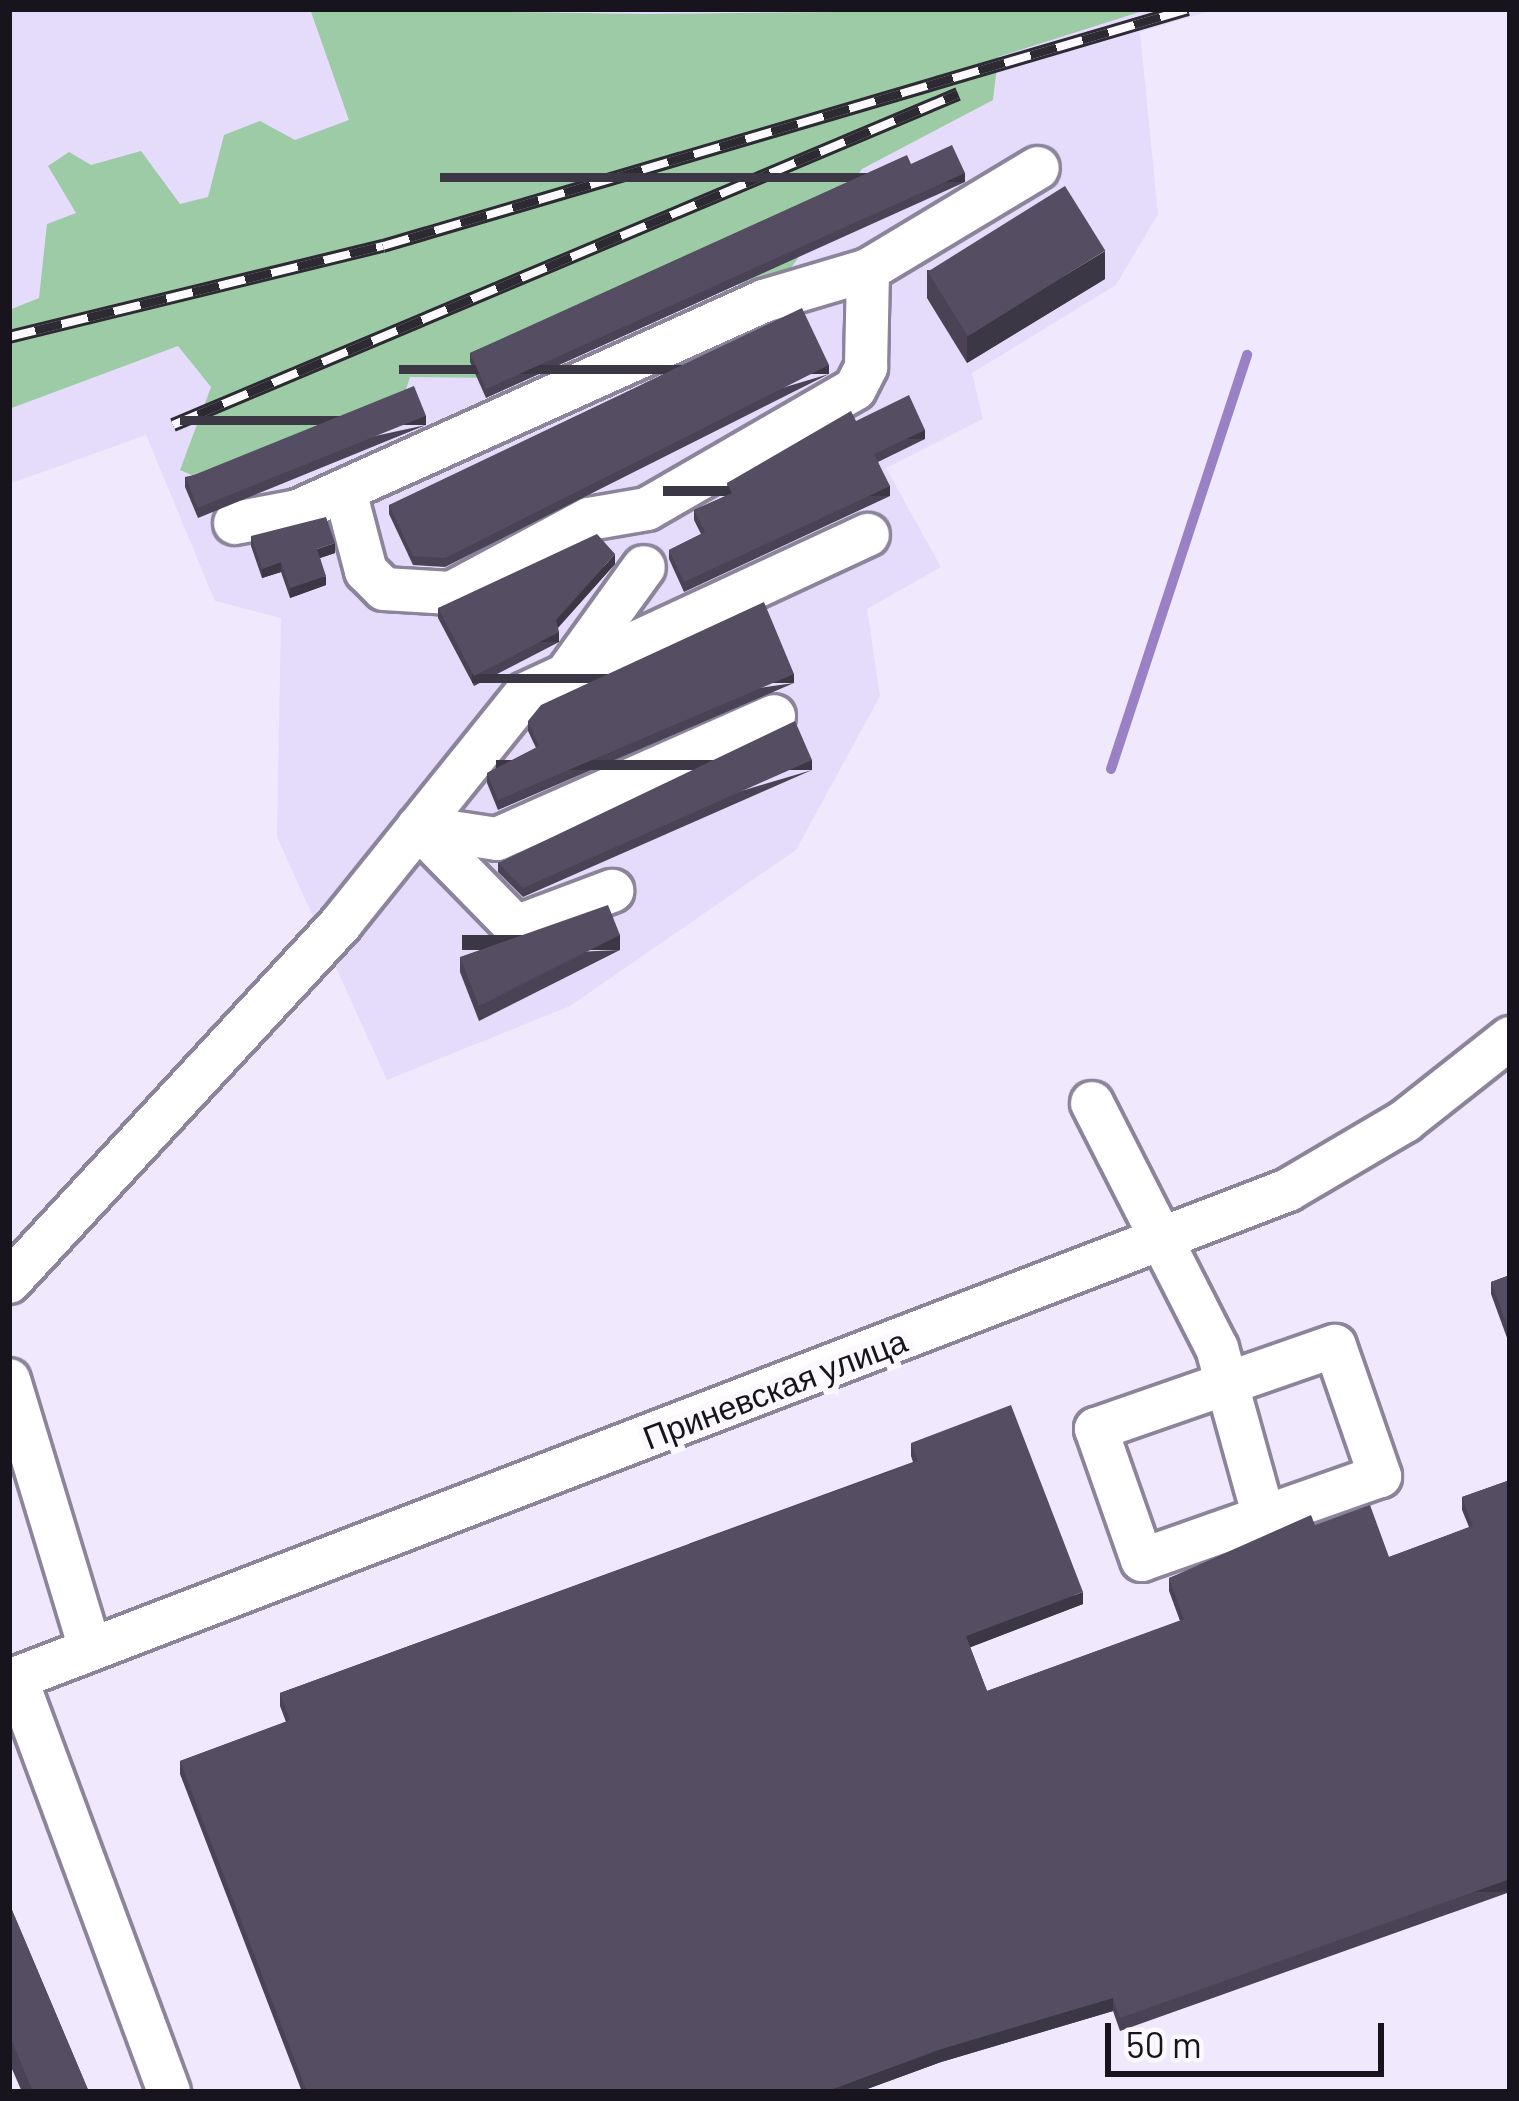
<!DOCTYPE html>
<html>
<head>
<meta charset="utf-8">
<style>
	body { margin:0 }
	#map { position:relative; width:1519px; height:2101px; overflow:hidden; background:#f0e9fd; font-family:Barlow,sans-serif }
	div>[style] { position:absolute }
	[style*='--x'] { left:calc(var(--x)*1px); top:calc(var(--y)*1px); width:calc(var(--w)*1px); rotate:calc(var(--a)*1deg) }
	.built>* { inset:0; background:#e5dbfb }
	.green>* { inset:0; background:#9ccba5 }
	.stream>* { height:10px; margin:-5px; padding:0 5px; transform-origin:5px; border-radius:5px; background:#9a81c6 }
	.roads { filter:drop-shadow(3px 0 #8b849b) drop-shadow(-3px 0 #8b849b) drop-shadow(0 3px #8b849b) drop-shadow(0 -3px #8b849b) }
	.minor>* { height:42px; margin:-21px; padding:0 21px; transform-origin:21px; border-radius:21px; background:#fff }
	.rail>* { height:14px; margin-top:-7px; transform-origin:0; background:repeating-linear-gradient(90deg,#fbf9fe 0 27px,#2d2a34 0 54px); box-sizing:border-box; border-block:3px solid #2d2a34 }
	.wall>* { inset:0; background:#494355 }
	.shaded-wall>* { inset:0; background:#3c3745; transform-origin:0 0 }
	.building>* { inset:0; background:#554e63; transform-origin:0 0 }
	span { translate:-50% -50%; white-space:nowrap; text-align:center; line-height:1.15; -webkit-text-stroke:12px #fbf9fe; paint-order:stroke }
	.street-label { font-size:33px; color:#17141d }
	.frame { position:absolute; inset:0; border:12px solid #17141d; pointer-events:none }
	.scale { position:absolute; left:1105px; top:2023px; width:279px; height:54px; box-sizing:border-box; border:6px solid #17141d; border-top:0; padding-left:15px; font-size:36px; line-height:42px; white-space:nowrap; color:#17141d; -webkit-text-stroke:9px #fbf9fe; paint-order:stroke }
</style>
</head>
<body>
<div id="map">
	<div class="built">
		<div style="clip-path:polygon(9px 9px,1217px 9px,1140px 32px,1158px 214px,1116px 285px,972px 373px,983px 419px,886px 468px,941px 567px,867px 609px,880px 696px,796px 850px,570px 1006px,387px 1080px,277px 837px,281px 618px,215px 601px,146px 435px,9px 484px)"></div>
	</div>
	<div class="green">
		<div style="clip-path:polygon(310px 9px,646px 14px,1149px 9px,998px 57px,993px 100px,862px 169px,788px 272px,740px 287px,699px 250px,498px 378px,410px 377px,400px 408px,244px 498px,180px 470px,211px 387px,178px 346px,9px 409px,9px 310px,39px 298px,47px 224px,76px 213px,48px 166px,69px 152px,91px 165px,141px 151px,180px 204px,208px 197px,224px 135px,260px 121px,295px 140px,349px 120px)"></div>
	</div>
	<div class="stream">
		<div style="--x:1111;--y:769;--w:436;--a:-71.8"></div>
	</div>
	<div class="roads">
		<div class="minor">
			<div style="--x:345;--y:491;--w:83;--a:75.3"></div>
			<div style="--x:366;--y:571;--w:25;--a:45"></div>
			<div style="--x:384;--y:589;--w:67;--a:3.4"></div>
			<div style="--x:451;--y:593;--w:157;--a:-28.2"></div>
			<div style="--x:589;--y:519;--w:59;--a:-9.8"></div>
			<div style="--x:647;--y:509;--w:240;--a:-30"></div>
			<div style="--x:855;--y:389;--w:25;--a:-63"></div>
			<div style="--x:866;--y:367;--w:97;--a:-88.8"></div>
			<div style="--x:235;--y:523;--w:64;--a:-10.8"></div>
			<div style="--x:298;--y:511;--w:511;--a:-24.26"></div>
			<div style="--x:764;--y:301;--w:109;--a:-16.6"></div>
			<div style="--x:868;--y:270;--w:198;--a:-31"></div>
			<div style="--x:566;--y:675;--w:133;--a:-54.2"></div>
			<div style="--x:418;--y:827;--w:80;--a:8.6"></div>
			<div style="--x:497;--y:839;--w:303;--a:-23.9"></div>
			<div style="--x:419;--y:828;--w:139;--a:45.6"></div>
			<div style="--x:516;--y:927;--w:103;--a:-20.6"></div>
			<div style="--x:1092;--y:1103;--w:275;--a:63"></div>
			<div style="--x:1217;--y:1348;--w:175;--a:74.5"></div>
			<div style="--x:9;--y:1282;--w:490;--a:-47.2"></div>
			<div style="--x:342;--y:922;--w:292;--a:-51.2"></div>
			<div style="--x:525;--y:694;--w:378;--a:-24.9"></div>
			<div style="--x:1335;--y:1346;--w:138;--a:70.9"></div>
			<div style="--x:1380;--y:1476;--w:252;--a:160.6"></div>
			<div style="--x:1142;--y:1560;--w:139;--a:-109.3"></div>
			<div style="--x:1096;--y:1429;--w:253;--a:-19.2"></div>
			<div style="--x:9;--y:1380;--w:281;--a:73.2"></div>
			<div style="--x:16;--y:1678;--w:441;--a:69.7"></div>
			<div style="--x:9;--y:1681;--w:1370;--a:-21"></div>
			<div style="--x:1288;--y:1190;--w:136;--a:-30.5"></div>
			<div style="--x:1405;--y:1121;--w:134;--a:-38.3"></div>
		</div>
	</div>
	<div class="rail">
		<div style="--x:9;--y:337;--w:385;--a:-13.7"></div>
		<div style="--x:383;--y:246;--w:839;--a:-16.4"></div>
		<div style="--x:173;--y:425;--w:852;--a:-22.86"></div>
	</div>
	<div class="wall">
		<div style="clip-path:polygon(911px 164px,965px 182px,486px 398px,470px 362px,470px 353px)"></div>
		<div style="clip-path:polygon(927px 270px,1105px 279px,967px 363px,927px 298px)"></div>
		<div style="clip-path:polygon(829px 374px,445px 567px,413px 565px,389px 514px,389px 505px)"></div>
		<div style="clip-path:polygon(856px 421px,925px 439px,878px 462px,890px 496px,684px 592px,669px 559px,669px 550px,701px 534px,694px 520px,694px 510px,728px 495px,727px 483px)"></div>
		<div style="clip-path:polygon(426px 425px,198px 518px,185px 487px,185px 477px)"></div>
		<div style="clip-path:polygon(251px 536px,335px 553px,320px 558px,326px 585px,290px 598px,281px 572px,262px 578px,251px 546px)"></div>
		<div style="clip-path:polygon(615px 564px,558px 628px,559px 642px,474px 686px,438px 618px,438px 608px)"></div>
		<div style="clip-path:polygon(794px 683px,498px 810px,487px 783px,487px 773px,536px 748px,528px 731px,528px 721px)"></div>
		<div style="clip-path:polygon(812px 770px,523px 897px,498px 872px,498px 863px)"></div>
		<div style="clip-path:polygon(620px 950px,479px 1021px,460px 972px,460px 957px)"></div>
		<div style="clip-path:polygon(1510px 1275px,1510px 1346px,1491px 1294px,1491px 1282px)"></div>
		<div style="clip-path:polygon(911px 1443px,1083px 1604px,970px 1647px,987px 1691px,1180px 1621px,1169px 1591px,1169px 1578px,1315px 1525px,1389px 1557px,1469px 1527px,1462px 1510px,1462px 1497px,1510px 1480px,1510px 1892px,1120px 2031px,1113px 2011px,941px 2062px,859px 2092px,302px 2092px,180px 1774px,180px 1761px,286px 1722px,280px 1706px,280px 1693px,913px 1462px,911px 1456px)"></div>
		<div style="clip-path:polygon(9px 1903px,89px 2092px,22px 2092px,9px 2062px)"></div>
	</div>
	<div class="shaded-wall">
		<div style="left:965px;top:173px;width:9px;height:525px;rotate:90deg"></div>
		<div style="left:12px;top:219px;width:32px;height:3px;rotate:90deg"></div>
		<div style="clip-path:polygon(1105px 251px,1105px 279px,967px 363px,967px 335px)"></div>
		<div style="left:829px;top:365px;width:9px;height:430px;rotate:90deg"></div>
		<div style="left:426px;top:416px;width:9px;height:246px;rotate:90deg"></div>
		<div style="left:925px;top:430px;width:9px;height:56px;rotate:90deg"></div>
		<div style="left:890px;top:486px;width:10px;height:227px;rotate:90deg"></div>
		<div style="clip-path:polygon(335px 543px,335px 553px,317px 559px,317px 549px)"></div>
		<div style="clip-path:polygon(615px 554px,615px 564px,556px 629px,556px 620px)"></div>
		<div style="clip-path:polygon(281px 562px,281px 572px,262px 578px,262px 569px)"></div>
		<div style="clip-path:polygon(326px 576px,326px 585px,290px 598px,290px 588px)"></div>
		<div style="left:559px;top:632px;width:10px;height:96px;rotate:90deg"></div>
		<div style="left:794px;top:674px;width:9px;height:322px;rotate:90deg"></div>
		<div style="left:812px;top:760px;width:10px;height:316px;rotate:90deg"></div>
		<div style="left:620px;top:935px;width:15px;height:158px;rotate:90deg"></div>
		<div style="clip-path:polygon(1083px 1592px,1083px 1604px,966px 1649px,966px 1636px)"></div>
		<div style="left:1510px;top:1879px;width:13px;height:414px;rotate:90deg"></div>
		<div style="clip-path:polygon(1113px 1998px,1113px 2011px,941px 2062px,859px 2092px,825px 2092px,941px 2049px)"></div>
	</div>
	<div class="building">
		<div style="clip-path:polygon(952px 145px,965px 173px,486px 389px,470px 353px,907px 155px,911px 164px)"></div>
		<div style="left:1065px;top:186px;width:76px;height:162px;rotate:58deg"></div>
		<div style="clip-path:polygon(802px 308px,829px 365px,445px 558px,413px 556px,389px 505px)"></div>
		<div style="left:414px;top:386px;width:32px;height:246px;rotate:68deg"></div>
		<div style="clip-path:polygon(909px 395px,925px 430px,874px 454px,890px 486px,684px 582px,669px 550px,705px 532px,694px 510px,732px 493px,727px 483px,851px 411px,856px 421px)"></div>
		<div style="clip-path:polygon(326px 517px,335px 543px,317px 549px,326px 576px,290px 588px,281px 562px,262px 569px,251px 536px)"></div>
		<div style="clip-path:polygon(597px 534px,615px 554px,556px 620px,559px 632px,474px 676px,438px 608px)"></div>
		<div style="clip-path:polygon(764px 602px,794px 674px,498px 800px,487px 773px,539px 746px,528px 721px,541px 705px)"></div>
		<div style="clip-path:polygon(795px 721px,812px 760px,523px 888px,498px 863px)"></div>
		<div style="clip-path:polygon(608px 905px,620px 935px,479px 1006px,460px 957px)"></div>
		<div style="clip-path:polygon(1510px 1275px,1510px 1333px,1491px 1282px)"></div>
		<div style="clip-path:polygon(1011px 1405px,1083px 1592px,966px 1636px,987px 1691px,1184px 1619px,1169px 1578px,1311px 1515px,1315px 1525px,1370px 1505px,1389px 1557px,1473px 1526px,1462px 1497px,1510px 1480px,1510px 1879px,1120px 2018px,1113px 1998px,941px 2049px,825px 2092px,307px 2092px,180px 1761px,290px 1720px,280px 1693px,918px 1461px,911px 1443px)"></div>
		<div style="clip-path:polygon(9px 1903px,89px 2092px,33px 2092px,9px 2034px)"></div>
	</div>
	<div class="street-label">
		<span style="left:775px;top:1389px;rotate:-21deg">Приневская улица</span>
	</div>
	<div class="frame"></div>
	<div class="scale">50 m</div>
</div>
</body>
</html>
